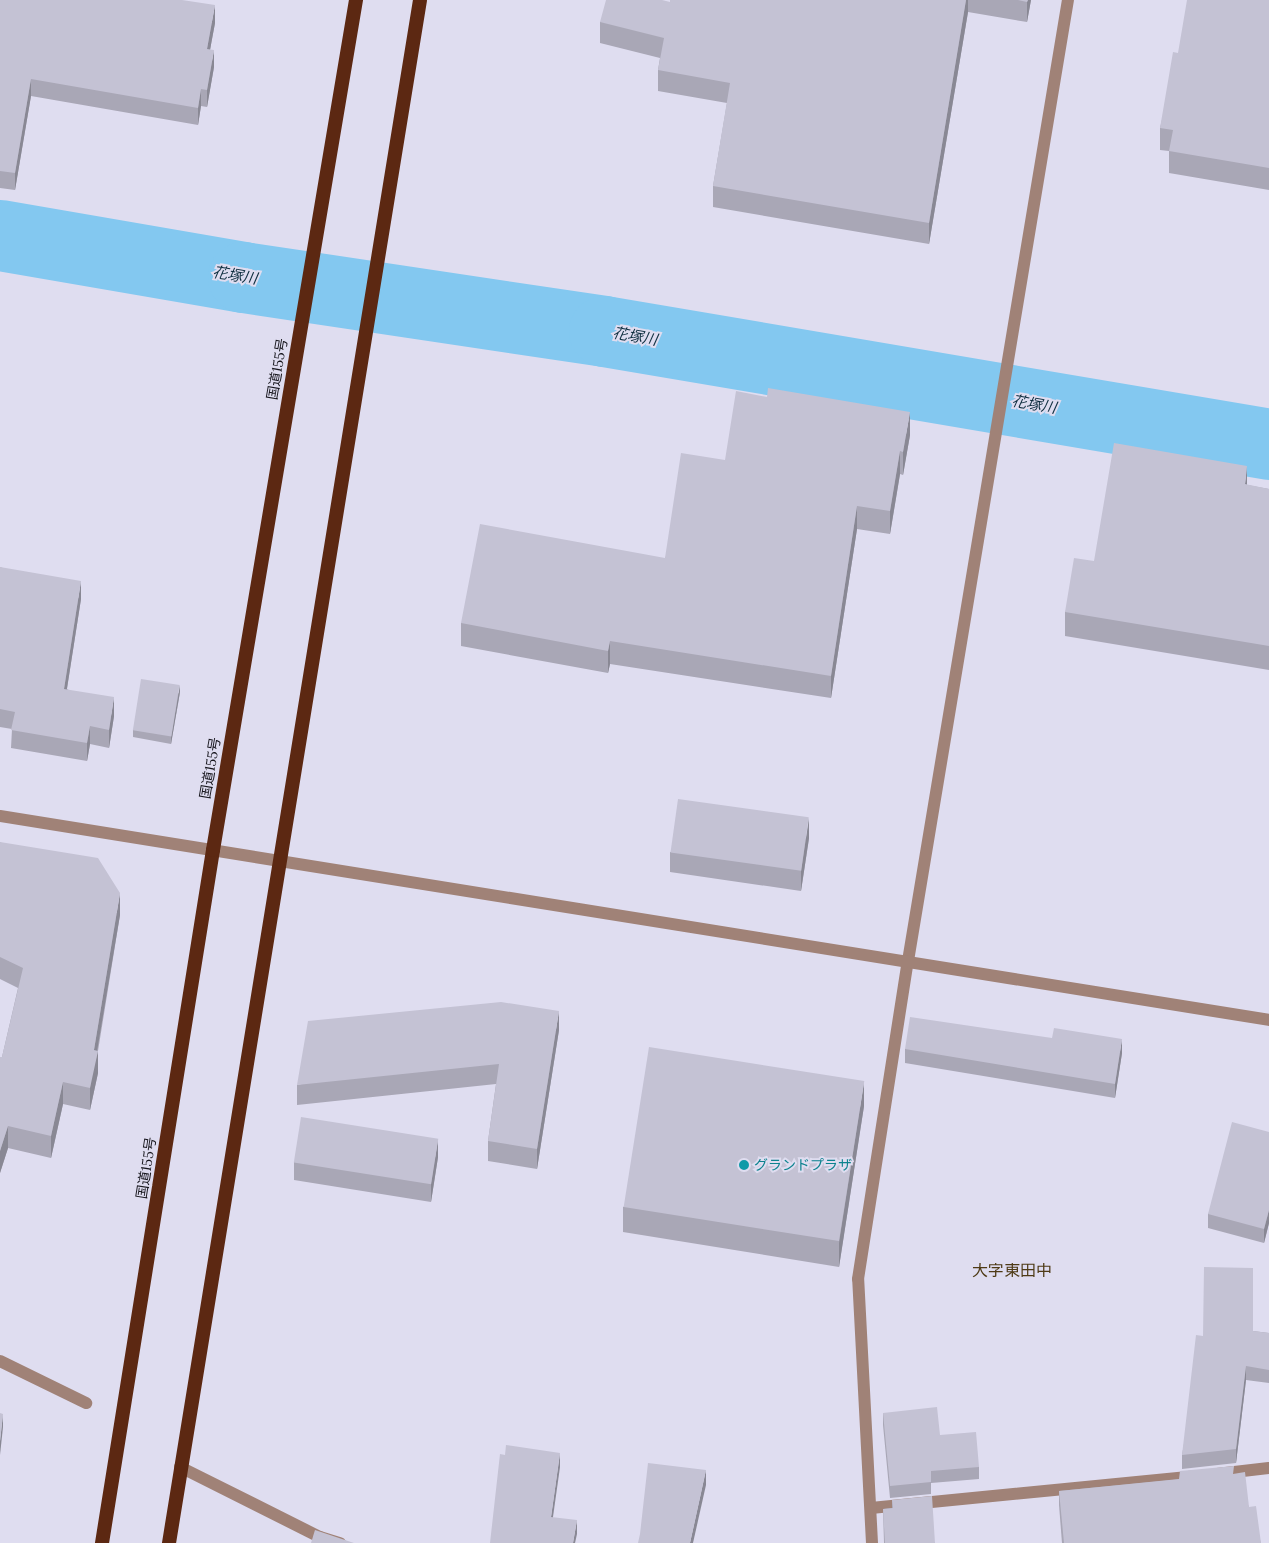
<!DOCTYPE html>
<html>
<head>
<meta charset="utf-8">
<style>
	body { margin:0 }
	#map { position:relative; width:1269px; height:1543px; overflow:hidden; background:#dfddf0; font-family:Lora,"Noto Sans JP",serif }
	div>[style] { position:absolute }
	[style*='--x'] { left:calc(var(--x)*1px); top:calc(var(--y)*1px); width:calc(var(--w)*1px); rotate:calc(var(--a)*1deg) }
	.river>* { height:71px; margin:-35.5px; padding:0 35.5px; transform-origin:35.5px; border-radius:35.5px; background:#83c8f0 }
	.minor>* { height:12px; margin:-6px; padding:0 6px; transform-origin:6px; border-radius:6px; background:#a08277 }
	.tertiary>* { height:12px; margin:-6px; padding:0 6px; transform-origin:6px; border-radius:6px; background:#a08277 }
	.trunk>* { height:14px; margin:-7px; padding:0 7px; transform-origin:7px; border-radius:7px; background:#5c2812 }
	.wall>* { inset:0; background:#a9a7b6 }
	.shaded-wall>* { inset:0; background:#898894 }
	.building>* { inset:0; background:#c4c2d4; transform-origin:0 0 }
	.dots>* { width:14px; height:14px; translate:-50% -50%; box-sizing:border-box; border:2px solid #dfddf0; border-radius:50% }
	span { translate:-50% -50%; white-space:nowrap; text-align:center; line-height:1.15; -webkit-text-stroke:4px #dfddf0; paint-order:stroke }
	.street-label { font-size:14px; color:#17161d }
	.culture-label { font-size:14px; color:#0d838f }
	.left { translate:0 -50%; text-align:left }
	.water-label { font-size:15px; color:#0e2e3f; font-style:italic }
	.quarter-label { font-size:16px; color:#4e3a15 }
</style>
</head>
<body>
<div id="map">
	<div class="river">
		<div style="--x:0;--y:235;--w:247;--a:9.8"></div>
		<div style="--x:243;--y:277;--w:365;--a:8.5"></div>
		<div style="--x:604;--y:331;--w:675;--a:9.64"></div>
	</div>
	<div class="minor">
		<div style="--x:0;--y:1361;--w:96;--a:26"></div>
		<div style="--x:180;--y:1467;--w:157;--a:26.6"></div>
		<div style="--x:320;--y:1537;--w:21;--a:17"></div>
		<div style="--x:1217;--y:1474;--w:52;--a:-6.6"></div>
		<div style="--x:871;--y:1508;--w:326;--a:-5.6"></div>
		<div style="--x:872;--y:1543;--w:264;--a:-93"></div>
		<div style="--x:858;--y:1279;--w:322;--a:-81.1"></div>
		<div style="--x:908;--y:961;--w:974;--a:-80.55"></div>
	</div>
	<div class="tertiary">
		<div style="--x:0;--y:816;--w:1285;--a:9.13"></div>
	</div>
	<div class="trunk">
		<div style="--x:102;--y:1543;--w:702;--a:-80.9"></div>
		<div style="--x:213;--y:850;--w:862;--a:-80.45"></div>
		<div style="--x:169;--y:1543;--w:1563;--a:-80.76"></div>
	</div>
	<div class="wall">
		<div style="clip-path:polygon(0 0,215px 23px,210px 50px,214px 67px,207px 107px,201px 106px,198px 125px,31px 96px,15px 190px,0 188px)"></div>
		<div style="clip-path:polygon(670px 0,1031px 0,1027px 22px,968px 12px,929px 244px,713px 207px,713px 186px,727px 103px,658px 91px,658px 70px,660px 58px,600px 43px,600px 22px,670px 2px)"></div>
		<div style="clip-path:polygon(1269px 0,1269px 190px,1169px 173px,1169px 151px,1160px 150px,1160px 128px,1178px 53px)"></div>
		<div style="clip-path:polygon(910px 435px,903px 475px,900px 474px,890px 534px,857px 529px,831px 698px,610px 664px,608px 673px,461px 646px,461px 623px,665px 558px,725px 460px)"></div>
		<div style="clip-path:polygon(1247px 485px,1269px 489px,1269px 670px,1065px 636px,1065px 612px,1094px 561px)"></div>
		<div style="clip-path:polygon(0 567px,81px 599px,67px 689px,114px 716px,109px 748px,90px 744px,87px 761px,11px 748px,12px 729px,0 727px)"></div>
		<div style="clip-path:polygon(180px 692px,171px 744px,133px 737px,133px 730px)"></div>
		<div style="clip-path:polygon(809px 838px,801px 891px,670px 872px,670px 852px)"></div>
		<div style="clip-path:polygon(0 842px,120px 915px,98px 1051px,98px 1073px,90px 1110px,63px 1104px,51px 1158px,8px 1148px,0 1173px,0 1057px,2px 1057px,18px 988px,0 979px)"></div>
		<div style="clip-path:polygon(559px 1030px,537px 1169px,488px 1161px,488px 1141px,496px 1084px,297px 1105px,297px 1085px)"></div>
		<div style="clip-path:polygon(1052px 1038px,1122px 1053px,1115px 1098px,905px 1063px,905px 1049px)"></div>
		<div style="clip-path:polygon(864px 1106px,839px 1267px,623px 1232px,623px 1207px)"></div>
		<div style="clip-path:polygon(1269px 1132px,1269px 1223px,1264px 1243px,1208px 1228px,1208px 1214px)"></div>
		<div style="clip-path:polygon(438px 1157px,431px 1202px,294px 1180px,294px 1162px)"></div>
		<div style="clip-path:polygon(1253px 1331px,1269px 1333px,1269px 1383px,1246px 1380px,1236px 1463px,1182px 1469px,1182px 1455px,1203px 1336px)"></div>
		<div style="clip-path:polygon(883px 1413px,940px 1435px,979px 1467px,979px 1479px,931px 1483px,931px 1494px,890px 1498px,883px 1425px)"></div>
		<div style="clip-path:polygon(1234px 1474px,1249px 1507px,1261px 1543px,1062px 1543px,1059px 1505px,1059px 1491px)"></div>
		<div style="clip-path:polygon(892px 1500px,935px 1543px,884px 1543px,883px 1509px,892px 1508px)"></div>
	</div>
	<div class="shaded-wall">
		<div style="clip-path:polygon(966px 0,968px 0,968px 12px,929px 244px,929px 223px)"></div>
		<div style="clip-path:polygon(1028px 0,1031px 0,1027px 22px,1027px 2px)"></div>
		<div style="clip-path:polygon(215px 5px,215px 23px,207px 66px,207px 49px)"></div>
		<div style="clip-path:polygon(214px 50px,214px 67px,207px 107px,207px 90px)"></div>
		<div style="clip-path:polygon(31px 79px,31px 96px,15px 190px,15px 173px)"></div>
		<div style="clip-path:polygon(201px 89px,201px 106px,198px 125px,198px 108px)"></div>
		<div style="clip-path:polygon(910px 412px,910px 435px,903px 475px,903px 452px)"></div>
		<div style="clip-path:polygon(900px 451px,900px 474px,890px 534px,890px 511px)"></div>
		<div style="clip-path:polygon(1247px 466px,1247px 490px,1245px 484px)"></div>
		<div style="clip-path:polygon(857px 506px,857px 529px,831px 698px,831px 676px)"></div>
		<div style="clip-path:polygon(81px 581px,81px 599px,64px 707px,64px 689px)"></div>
		<div style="clip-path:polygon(610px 641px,610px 664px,608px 673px,608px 651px)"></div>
		<div style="clip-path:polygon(180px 685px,180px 692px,171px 744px,171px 737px)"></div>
		<div style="clip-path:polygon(114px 697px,114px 716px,109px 748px,109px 730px)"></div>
		<div style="clip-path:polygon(90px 726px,90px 744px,87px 761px,87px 743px)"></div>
		<div style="clip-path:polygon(809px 818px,809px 838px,801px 891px,801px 871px)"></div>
		<div style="clip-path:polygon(120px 893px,120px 915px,95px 1063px,98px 1051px,98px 1073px,90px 1110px,90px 1088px,94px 1050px)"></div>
		<div style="clip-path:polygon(559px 1011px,559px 1030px,537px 1169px,537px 1149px)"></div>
		<div style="clip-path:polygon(1122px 1039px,1122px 1053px,1115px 1098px,1115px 1084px)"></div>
		<div style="clip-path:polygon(63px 1082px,63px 1104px,51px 1158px,51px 1136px)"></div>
		<div style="clip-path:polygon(864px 1082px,864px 1106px,839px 1267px,839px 1243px)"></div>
		<div style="clip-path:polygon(8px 1126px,8px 1148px,0 1173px,0 1151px)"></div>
		<div style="clip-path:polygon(438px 1139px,438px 1157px,431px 1202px,431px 1184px)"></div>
		<div style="clip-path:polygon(1269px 1210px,1269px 1223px,1264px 1243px,1264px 1229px)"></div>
		<div style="clip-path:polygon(1246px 1366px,1246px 1380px,1236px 1463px,1236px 1449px)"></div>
		<div style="clip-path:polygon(3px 1414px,3px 1427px,0 1455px,0 1441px)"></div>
		<div style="clip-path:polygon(560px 1453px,560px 1467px,551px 1531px,551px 1517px)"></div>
		<div style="clip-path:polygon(706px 1470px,706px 1485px,693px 1543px,690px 1543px)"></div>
		<div style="clip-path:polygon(577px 1520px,577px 1534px,575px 1543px,573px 1543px)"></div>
	</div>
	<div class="building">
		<div style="clip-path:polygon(0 0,182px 0,215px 5px,207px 49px,214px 50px,207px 90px,201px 89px,198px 108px,31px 79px,15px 173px,0 171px)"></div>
		<div style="clip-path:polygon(606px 0,662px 0,670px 2px,670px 0,966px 0,929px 223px,713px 186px,730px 83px,658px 70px,664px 38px,600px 22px)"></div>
		<div style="clip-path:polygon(1018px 0,1028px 0,1027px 2px)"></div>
		<div style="clip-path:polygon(1187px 0,1269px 0,1269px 168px,1169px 151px,1173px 130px,1160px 128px,1173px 52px,1178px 53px)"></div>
		<div style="clip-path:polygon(768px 388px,910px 412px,903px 452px,900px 451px,890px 511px,857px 506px,831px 676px,610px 641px,608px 651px,461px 623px,480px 524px,665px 558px,681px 453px,725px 460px,736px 391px,767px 397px)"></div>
		<div style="clip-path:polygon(1114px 443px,1247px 466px,1245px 484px,1269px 489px,1269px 646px,1065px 612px,1074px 558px,1094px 561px)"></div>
		<div style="clip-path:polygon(0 567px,81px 581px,64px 689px,114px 697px,109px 730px,90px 726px,87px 743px,11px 730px,15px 712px,0 709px)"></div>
		<div style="left:141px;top:679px;width:39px;height:52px;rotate:9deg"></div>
		<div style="left:678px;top:799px;width:132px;height:54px;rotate:8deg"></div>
		<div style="clip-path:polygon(0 842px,98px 858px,120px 893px,94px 1050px,98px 1051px,90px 1088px,63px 1082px,51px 1136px,8px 1126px,0 1151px,0 1057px,2px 1057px,23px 968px,0 957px)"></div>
		<div style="clip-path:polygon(501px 1002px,559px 1011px,537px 1149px,488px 1141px,499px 1064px,297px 1085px,308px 1021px)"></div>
		<div style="clip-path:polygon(910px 1017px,1052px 1038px,1054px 1028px,1122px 1039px,1115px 1084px,905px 1049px)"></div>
		<div style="left:649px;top:1047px;width:218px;height:162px;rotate:9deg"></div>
		<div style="left:301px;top:1117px;width:139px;height:46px;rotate:9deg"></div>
		<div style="clip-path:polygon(1232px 1122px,1269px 1132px,1269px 1210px,1264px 1229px,1208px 1214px)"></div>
		<div style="clip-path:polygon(1204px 1267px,1253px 1268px,1253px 1331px,1269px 1333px,1269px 1370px,1246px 1366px,1236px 1449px,1182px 1455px,1196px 1335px,1203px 1336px)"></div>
		<div style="clip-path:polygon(937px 1407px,940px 1435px,976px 1432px,979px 1467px,931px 1471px,931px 1482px,890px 1486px,883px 1413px)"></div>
		<div style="clip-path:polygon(0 1413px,3px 1414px,0 1441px)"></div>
		<div style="clip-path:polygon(506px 1445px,560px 1453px,551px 1517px,577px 1520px,573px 1543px,490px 1543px,500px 1454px,505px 1455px)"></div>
		<div style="clip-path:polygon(648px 1463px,706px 1470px,690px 1543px,638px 1543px,640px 1534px)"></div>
		<div style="clip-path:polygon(1234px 1466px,1233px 1474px,1245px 1472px,1249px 1507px,1256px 1506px,1261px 1543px,1064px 1543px,1059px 1491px,1179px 1479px,1180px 1471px)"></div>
		<div style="clip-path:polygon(932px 1496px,935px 1543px,885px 1543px,883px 1509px,893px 1508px,892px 1500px)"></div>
		<div style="clip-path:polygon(315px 1530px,354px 1543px,311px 1543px)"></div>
	</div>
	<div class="dots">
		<div style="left:744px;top:1165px;background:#0f9aa8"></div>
	</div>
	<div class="street-label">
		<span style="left:277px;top:369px;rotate:-80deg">国道155号</span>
		<span style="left:210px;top:768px;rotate:-80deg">国道155号</span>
		<span style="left:146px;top:1168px;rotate:-81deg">国道155号</span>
	</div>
	<div class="culture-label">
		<span class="left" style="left:754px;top:1165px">グランドプラザ</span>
	</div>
	<div class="water-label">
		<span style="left:235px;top:275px;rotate:9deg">花塚川</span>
		<span style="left:635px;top:336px;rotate:10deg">花塚川</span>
		<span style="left:1034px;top:404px;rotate:10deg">花塚川</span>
	</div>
	<div class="quarter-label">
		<span style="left:1012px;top:1270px">大字東田中</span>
	</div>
</div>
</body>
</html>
